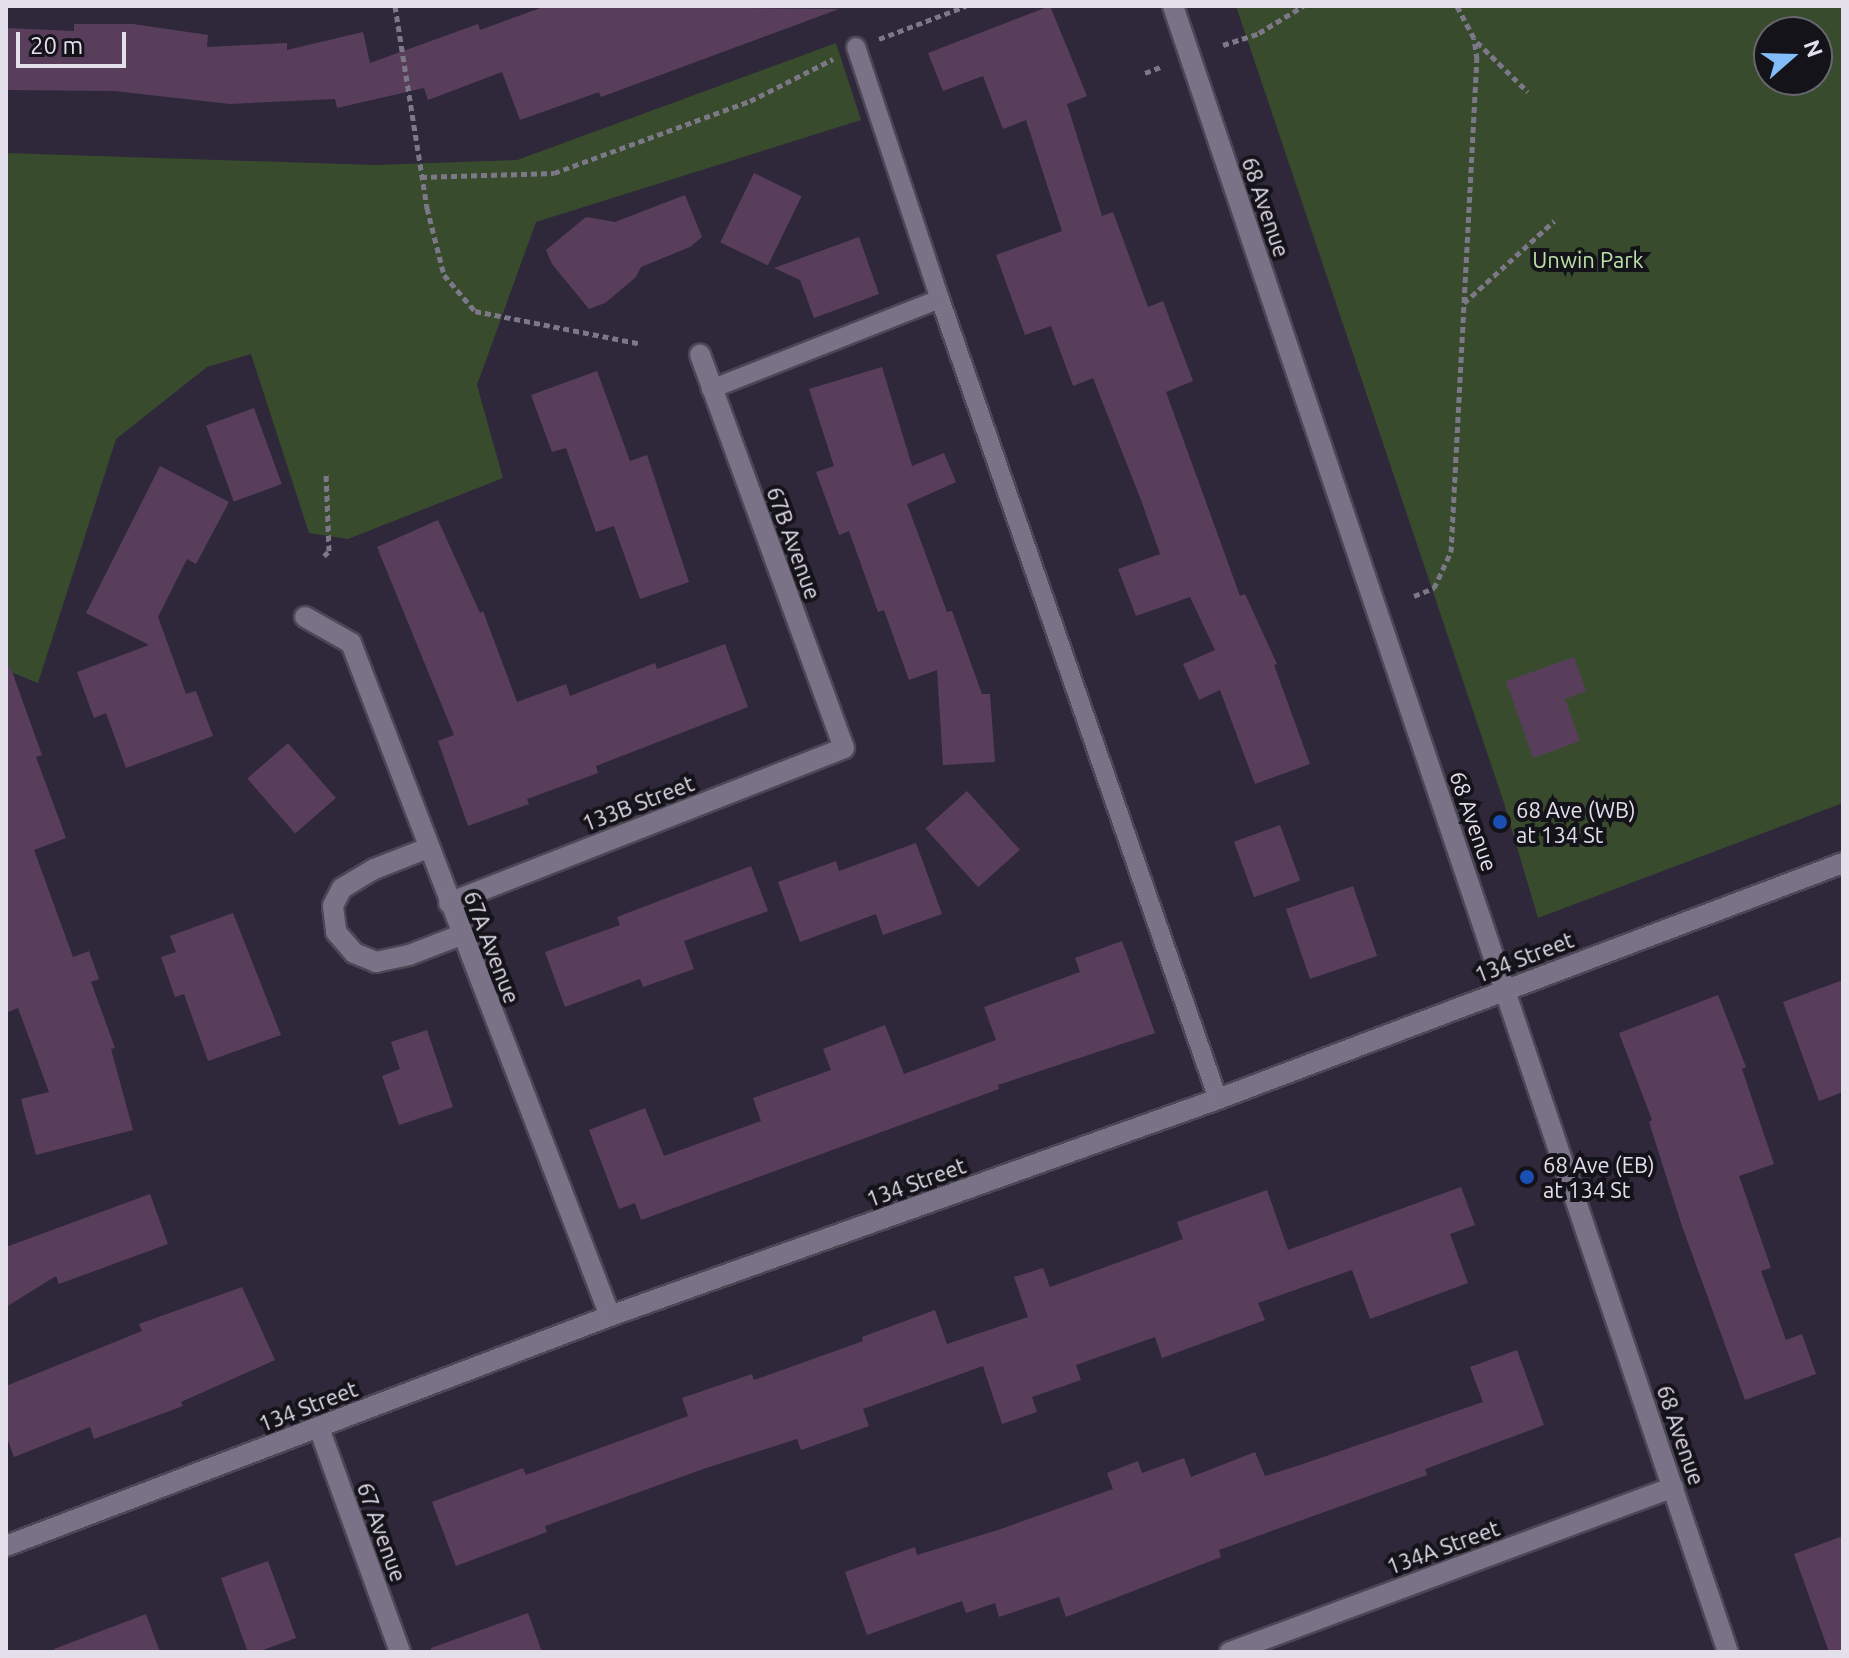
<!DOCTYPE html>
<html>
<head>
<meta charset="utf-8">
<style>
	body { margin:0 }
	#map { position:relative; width:1849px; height:1658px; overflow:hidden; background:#2e283a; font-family:Ubuntu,sans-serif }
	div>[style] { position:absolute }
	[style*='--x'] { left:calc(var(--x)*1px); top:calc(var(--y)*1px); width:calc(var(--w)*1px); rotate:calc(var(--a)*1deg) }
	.green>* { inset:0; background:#384b2d }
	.building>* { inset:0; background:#593e5c; transform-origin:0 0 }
	.path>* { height:5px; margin-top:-2.5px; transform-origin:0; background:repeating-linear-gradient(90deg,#7d7888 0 6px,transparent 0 10px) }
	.roads { filter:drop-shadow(2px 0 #4c4755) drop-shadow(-2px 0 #4c4755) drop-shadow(0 2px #4c4755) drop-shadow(0 -2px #4c4755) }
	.service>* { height:18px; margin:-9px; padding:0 9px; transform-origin:9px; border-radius:9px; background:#7a7388 }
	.minor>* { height:20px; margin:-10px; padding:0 10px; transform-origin:10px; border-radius:10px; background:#7a7388 }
	.tertiary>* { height:20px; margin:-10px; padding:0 10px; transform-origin:10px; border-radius:10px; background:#7a7388 }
	.dots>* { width:22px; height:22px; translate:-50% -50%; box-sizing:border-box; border:4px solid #15131a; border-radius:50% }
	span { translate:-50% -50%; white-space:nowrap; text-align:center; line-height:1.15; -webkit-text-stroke:8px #15131a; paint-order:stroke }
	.street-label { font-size:22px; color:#e3dfeb }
	.park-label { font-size:22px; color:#bce3a7 }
	.poi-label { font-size:22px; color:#e3dfeb }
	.left { translate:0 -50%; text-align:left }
	.frame { position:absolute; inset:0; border:8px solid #e3dfeb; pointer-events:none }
	.north { position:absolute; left:1753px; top:16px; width:80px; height:80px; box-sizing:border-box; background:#15131a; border:2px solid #67656e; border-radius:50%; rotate:70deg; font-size:22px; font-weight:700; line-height:32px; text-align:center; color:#e3dfeb }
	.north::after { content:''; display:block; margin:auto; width:28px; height:36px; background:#82bcfa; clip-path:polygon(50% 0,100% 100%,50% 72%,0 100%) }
	.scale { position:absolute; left:16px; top:32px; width:110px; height:36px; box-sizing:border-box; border:4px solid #e3dfeb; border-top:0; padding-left:10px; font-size:24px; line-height:28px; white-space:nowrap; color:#e3dfeb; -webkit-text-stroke:6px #15131a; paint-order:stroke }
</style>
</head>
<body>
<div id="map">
	<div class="green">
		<div style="clip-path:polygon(evenodd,1236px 6px,1843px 6px,1843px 803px,1538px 918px,1503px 800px,1236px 6px,1769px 32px,1817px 32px,1817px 80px,1769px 80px,1769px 32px)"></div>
		<div style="clip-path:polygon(836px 43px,861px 120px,536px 222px,477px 385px,503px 478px,348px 539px,309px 533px,251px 354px,207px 367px,116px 439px,38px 683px,6px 670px,6px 153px,375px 165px,517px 160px)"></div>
	</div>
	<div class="building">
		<div style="clip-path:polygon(546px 6px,839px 9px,601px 97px,599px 92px,520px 120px,502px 72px,428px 100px,424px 88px,337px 108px,335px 99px,230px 104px,114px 91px,6px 90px,6px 28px,74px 31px,74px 24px,133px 24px,208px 35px,207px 47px,287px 43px,287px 50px,363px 32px,370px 63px,478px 24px,480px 30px)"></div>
		<div style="clip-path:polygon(1050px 6px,1087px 96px,1067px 104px,1102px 216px,1113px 212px,1148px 307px,1163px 301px,1193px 381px,1166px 392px,1240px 596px,1245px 594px,1277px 664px,1274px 665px,1310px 764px,1255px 784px,1220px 690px,1199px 700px,1183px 664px,1215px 650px,1190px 597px,1136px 616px,1118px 569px,1160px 554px,1141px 500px,1093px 378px,1073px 386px,1051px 326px,1025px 335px,996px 255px,1062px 231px,1026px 120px,1003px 129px,983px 76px,943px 91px,928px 53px)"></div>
		<div style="left:754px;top:173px;width:53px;height:77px;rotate:26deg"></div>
		<div style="clip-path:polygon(685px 195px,702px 237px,690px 247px,641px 267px,636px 277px,605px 303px,589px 309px,552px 264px,546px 250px,586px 217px,615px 222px)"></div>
		<div style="clip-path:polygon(859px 237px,879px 294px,814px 318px,800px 280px,774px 268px)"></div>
		<div style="clip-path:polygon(882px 367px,912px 466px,944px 453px,956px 482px,907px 504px,947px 612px,952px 611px,982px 694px,990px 694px,995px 762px,943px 765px,937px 670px,909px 680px,884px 610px,878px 612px,849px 531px,839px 535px,816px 472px,834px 466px,809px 389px)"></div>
		<div style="clip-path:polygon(597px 371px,630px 461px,647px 455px,689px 582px,640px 599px,614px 526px,596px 532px,566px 448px,552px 452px,531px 395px)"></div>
		<div style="left:254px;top:408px;width:81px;height:51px;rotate:70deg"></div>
		<div style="clip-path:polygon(160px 466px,229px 502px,196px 564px,187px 559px,158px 617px,186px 694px,196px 691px,213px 736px,126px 768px,106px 713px,94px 718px,77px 672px,149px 645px,86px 613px)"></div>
		<div style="clip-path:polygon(438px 520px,480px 613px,483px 611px,517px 702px,566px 684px,570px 696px,655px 663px,657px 669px,725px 644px,748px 707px,596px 766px,598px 773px,527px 799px,529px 804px,468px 826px,438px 741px,454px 735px,377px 547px)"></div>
		<div style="clip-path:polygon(1574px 657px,1586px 691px,1565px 699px,1580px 741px,1533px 758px,1506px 681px)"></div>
		<div style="clip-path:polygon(6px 666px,10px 666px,42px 755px,36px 757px,66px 838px,34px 850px,73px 957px,89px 951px,99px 979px,91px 982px,115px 1048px,111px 1049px,133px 1130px,36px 1155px,21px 1099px,49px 1092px,18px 1008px,6px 1013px)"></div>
		<div style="left:288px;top:743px;width:73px;height:54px;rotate:49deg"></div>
		<div style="left:967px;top:791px;width:79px;height:56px;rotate:48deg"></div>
		<div style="left:1280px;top:825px;width:59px;height:49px;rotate:70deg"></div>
		<div style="clip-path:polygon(916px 843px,942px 914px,883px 935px,876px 914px,800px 942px,778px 882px,836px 861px,839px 871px)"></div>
		<div style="clip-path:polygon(751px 866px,768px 911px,684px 941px,694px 969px,643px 987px,640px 979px,565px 1007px,545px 952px,620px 925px,617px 917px)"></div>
		<div style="left:1353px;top:886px;width:74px;height:71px;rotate:71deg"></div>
		<div style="clip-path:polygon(233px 913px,281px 1035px,208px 1061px,184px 994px,175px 997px,161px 957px,176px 952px,170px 936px)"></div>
		<div style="clip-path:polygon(1122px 941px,1155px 1033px,998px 1085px,999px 1089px,641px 1220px,635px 1203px,619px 1209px,589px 1130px,645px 1108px,664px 1156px,761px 1121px,753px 1098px,831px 1070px,823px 1049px,885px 1025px,904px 1074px,996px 1040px,984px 1007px,1080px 972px,1075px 958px)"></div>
		<div style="clip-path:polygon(1843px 980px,1843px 1092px,1819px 1101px,1783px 1002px)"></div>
		<div style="clip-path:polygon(1718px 995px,1746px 1067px,1742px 1069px,1774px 1164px,1739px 1176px,1771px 1268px,1761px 1271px,1786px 1340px,1802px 1334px,1816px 1374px,1745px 1400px,1682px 1226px,1649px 1122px,1652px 1120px,1619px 1033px)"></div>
		<div style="clip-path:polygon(427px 1030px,453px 1107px,399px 1125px,382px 1076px,400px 1069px,391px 1042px)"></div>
		<div style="clip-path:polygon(1461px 1187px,1475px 1225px,1450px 1234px,1468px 1283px,1370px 1319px,1352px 1270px,1258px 1303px,1265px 1320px,1162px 1358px,1155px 1337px,1076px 1365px,1081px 1380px,1032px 1397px,1037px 1412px,1002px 1424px,983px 1366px,863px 1409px,869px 1426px,801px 1450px,797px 1439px,706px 1468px,545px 1526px,547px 1532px,456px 1566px,432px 1502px,523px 1468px,526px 1475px,688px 1416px,682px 1398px,752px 1374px,754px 1380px,863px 1341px,862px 1337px,935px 1310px,947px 1344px,1028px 1317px,1014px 1277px,1043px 1268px,1050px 1287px,1183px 1239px,1177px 1222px,1267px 1190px,1288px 1250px)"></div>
		<div style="clip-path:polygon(150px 1194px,168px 1244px,59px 1284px,56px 1276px,6px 1307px,6px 1247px)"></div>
		<div style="clip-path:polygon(242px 1287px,275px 1360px,181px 1402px,183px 1406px,94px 1439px,90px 1427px,14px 1457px,6px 1435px,6px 1386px,142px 1331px,139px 1324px)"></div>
		<div style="clip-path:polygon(1517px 1350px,1544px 1425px,1425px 1469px,1427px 1475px,1219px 1550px,1221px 1557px,1066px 1617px,1059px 1597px,999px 1617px,995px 1603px,966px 1613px,962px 1601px,867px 1635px,845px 1572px,915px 1547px,917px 1555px,998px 1530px,1113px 1489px,1107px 1473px,1138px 1461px,1142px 1473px,1184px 1458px,1191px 1477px,1255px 1452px,1265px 1476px,1300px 1465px,1483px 1402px,1470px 1367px)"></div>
		<div style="clip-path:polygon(1843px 1536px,1843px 1652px,1829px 1652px,1794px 1554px)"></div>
		<div style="left:268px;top:1561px;width:82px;height:50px;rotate:70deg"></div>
		<div style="clip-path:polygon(528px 1613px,542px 1652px,431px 1652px,431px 1648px)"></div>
		<div style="clip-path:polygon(146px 1614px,160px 1652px,54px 1652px,54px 1649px)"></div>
	</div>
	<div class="path">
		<div style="--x:395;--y:6;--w:205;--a:81"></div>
		<div style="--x:427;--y:208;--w:69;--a:75.8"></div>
		<div style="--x:444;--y:275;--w:48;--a:49.3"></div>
		<div style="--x:475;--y:311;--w:169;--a:11.2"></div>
		<div style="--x:879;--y:39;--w:93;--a:-20.8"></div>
		<div style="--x:1477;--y:42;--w:71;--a:44.4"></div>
		<div style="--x:1223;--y:45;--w:38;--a:-18"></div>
		<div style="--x:1259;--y:33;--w:52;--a:-31.5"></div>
		<div style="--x:1145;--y:73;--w:19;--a:-21"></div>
		<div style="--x:421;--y:177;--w:133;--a:-1.7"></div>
		<div style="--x:554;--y:173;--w:209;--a:-20.2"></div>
		<div style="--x:750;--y:101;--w:93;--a:-26.8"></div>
		<div style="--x:1464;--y:303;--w:122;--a:-42.3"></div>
		<div style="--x:324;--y:556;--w:7;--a:-45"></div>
		<div style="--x:329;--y:551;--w:79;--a:-92.2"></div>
		<div style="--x:1414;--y:596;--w:22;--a:-22"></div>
		<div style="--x:1434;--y:588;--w:40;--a:-65"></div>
		<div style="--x:1451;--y:552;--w:494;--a:-87"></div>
		<div style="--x:1477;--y:59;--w:21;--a:-98"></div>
		<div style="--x:1474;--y:38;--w:36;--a:-118"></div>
	</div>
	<div class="roads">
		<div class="service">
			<div style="--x:856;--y:47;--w:266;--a:71.6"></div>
			<div style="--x:940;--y:299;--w:847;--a:70.84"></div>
			<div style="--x:711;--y:389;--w:246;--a:-21.5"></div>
		</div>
		<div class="minor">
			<div style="--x:305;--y:617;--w:53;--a:29.5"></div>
			<div style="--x:351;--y:643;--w:721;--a:68.95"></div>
			<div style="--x:428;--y:848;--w:58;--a:158.7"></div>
			<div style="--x:374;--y:869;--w:37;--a:149"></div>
			<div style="--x:342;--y:888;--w:20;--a:117"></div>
			<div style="--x:333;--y:906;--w:26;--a:83"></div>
			<div style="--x:336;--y:932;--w:28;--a:49"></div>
			<div style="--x:354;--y:953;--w:24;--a:22"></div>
			<div style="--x:376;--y:962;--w:34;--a:-12"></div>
			<div style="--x:409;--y:955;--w:56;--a:-21"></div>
			<div style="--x:449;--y:903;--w:424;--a:-21.4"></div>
			<div style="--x:844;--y:748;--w:419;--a:-110.1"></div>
			<div style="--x:319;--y:1428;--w:238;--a:70.1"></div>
			<div style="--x:1230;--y:1652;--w:473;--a:-20.4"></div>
		</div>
		<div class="tertiary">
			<div style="--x:1173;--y:6;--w:1737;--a:71.37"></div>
			<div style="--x:6;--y:1546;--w:646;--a:-20.85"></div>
			<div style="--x:610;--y:1316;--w:646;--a:-19.64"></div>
			<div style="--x:1218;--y:1099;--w:668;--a:-20.69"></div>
		</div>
	</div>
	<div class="dots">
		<div style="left:1500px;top:822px;background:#1a4fb4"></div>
		<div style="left:1527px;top:1177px;background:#1a4fb4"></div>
	</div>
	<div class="street-label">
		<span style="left:1266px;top:207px;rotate:71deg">68 Avenue</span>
		<span style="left:794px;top:543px;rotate:70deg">67B Avenue</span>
		<span style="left:638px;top:803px;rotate:-21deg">133B Street</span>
		<span style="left:1474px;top:821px;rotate:71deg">68 Avenue</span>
		<span style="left:492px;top:947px;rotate:69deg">67A Avenue</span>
		<span style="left:1524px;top:957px;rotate:-21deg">134 Street</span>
		<span style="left:916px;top:1182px;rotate:-20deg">134 Street</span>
		<span style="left:308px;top:1406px;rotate:-21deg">134 Street</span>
		<span style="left:1681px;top:1435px;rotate:71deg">68 Avenue</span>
		<span style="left:382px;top:1532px;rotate:70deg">67 Avenue</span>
		<span style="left:1443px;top:1547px;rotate:-20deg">134A Street</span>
	</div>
	<div class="park-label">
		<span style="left:1588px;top:260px">Unwin Park</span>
	</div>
	<div class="poi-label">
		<span class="left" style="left:1516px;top:822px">68 Ave (WB)<br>at 134 St</span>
		<span class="left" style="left:1543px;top:1177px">68 Ave (EB)<br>at 134 St</span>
	</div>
	<div class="frame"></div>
	<div class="north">N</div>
	<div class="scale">20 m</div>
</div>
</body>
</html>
